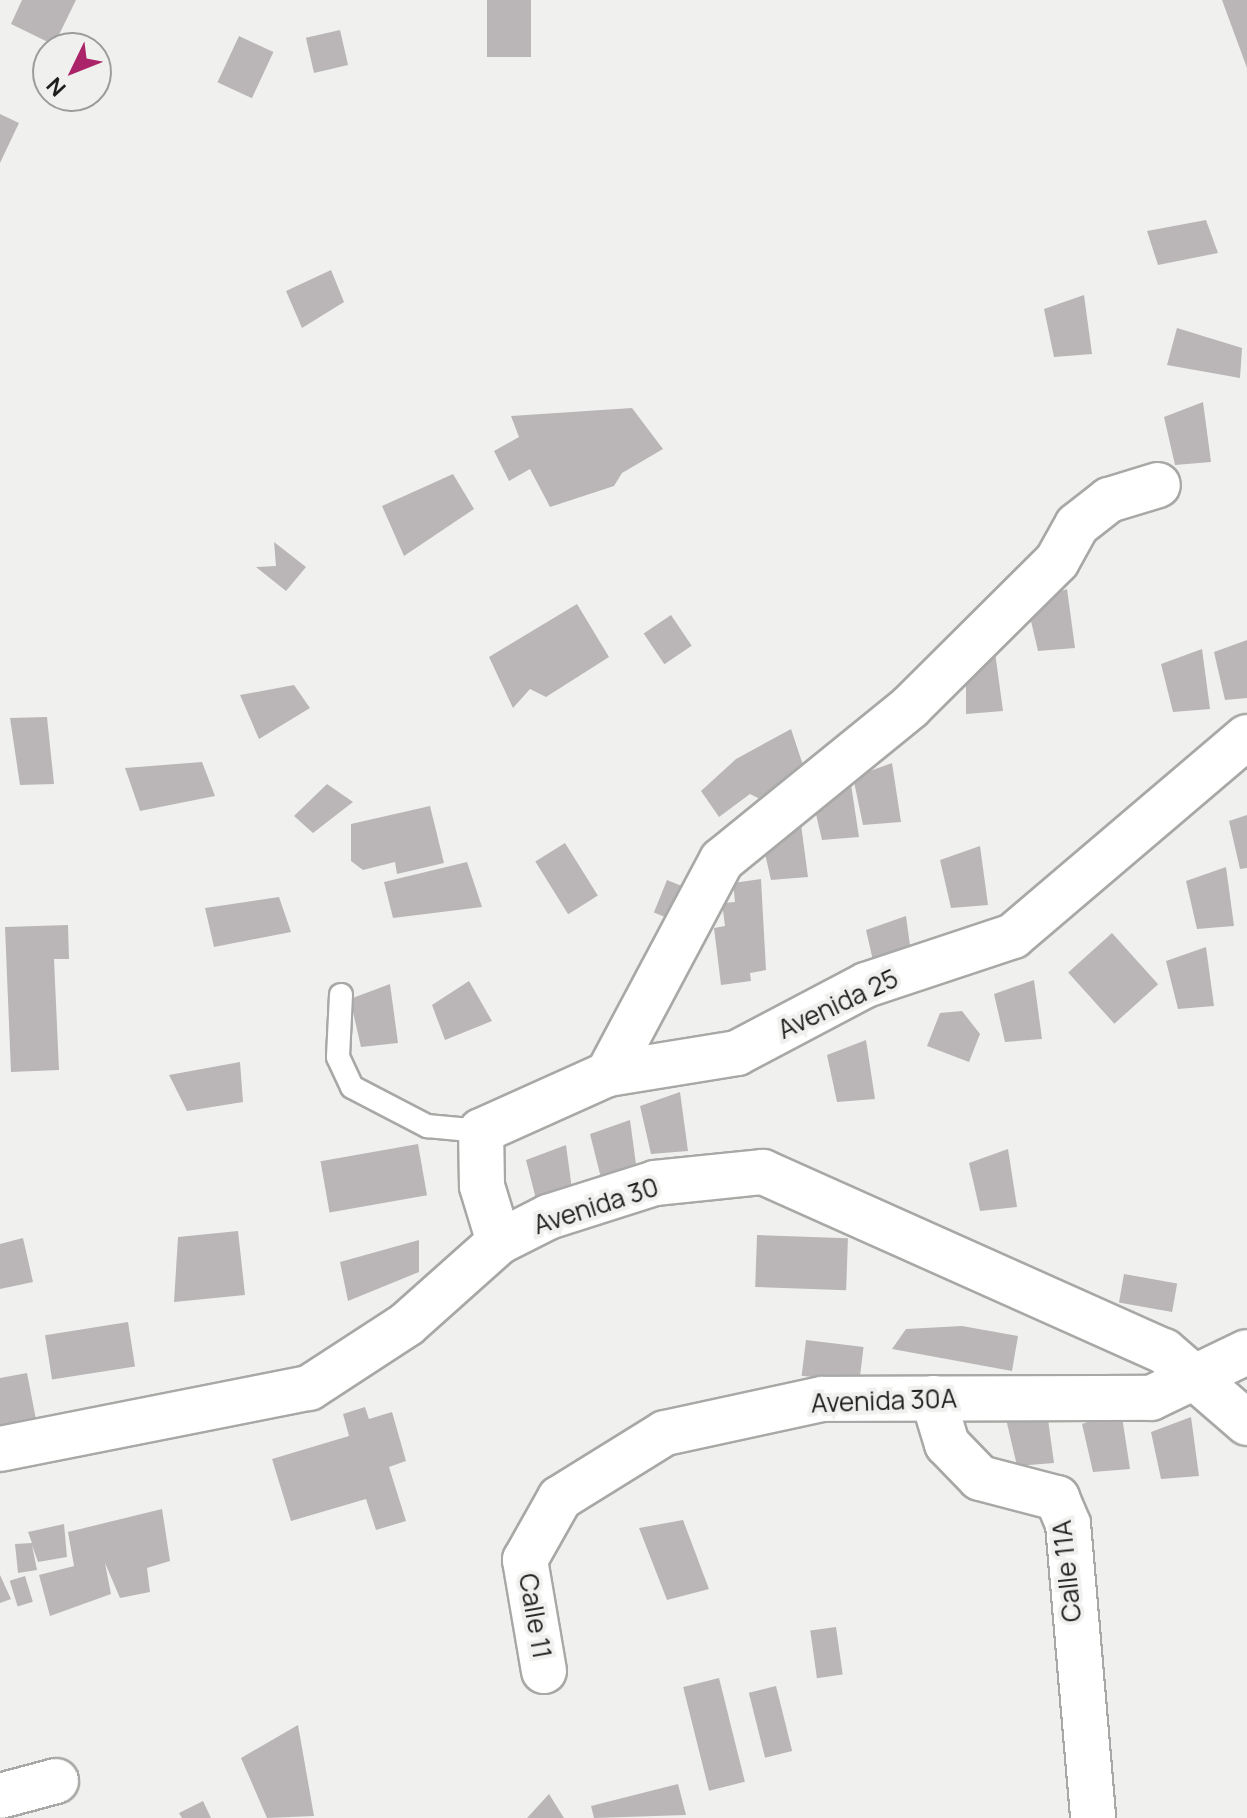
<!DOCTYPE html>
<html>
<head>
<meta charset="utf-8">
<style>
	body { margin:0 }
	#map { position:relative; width:1247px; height:1818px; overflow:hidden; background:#f0f1ee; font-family:Manrope,sans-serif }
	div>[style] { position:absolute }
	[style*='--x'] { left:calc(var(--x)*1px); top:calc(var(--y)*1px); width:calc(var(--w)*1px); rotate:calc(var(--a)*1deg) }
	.building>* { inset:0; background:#bab6b8; transform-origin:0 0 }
	.roads { filter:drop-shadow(2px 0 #a8a9a6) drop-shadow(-2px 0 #a8a9a6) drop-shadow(0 2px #a8a9a6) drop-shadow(0 -2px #a8a9a6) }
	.lane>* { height:22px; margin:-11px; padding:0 11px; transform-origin:11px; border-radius:11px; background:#fff }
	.street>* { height:44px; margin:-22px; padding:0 22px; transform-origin:22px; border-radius:22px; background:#fff }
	span { translate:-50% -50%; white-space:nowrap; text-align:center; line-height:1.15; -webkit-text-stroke:8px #f0f1ee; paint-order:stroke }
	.street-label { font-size:26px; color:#1e1f1e }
	.north { position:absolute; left:32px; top:32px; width:80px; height:80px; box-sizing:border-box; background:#f0f1ee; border:2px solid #9c9d9b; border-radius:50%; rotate:227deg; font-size:22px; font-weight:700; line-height:32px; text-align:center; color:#1e1f1e }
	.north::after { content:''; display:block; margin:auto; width:28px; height:36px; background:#ab2368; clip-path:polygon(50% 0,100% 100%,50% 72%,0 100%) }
</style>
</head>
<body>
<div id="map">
	<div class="building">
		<div style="clip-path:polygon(22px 0,76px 0,54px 45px,11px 24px)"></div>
		<div style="left:487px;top:0;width:44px;height:57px"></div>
		<div style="clip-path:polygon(1222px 0,1247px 0,1247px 68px)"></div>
		<div style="left:340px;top:30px;width:36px;height:35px;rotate:77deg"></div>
		<div style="left:239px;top:36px;width:38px;height:51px;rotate:25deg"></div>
		<div style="clip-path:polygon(0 114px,19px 123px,0 163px)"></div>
		<div style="clip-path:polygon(1206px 220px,1218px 253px,1158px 265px,1147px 231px)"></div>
		<div style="clip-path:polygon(331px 270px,344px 302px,302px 328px,286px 291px)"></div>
		<div style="clip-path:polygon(1084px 295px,1092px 354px,1054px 357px,1044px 309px)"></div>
		<div style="clip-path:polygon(1177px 328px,1242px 348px,1240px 378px,1167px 365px)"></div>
		<div style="clip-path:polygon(1203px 402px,1211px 462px,1175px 465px,1164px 417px)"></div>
		<div style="clip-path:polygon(632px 408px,663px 449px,622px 473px,614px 486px,550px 507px,530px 469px,509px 481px,494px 451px,519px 437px,511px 416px)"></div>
		<div style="clip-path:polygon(453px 474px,474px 509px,404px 556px,382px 506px)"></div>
		<div style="clip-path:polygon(274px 542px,306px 567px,286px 591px,256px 567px,276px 566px)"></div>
		<div style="clip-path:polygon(1067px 589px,1075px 648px,1038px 651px,1027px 604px)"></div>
		<div style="clip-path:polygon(577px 604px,609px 657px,546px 697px,530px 689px,513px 708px,489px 657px)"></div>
		<div style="left:671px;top:615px;width:37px;height:33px;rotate:56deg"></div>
		<div style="clip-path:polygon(1247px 640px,1247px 698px,1225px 700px,1214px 652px)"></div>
		<div style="clip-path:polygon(1202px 649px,1210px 709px,1173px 712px,1161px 664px)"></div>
		<div style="clip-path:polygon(995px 652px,1003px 711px,966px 714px,966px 670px)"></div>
		<div style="clip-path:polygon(294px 685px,310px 708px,259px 739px,240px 695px)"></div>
		<div style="clip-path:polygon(47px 717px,54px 784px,20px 785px,10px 718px)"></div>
		<div style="clip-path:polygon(791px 729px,807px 777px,766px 802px,750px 794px,719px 817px,701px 791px,736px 759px)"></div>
		<div style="clip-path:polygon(202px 762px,215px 796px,140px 811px,125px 768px)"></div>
		<div style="clip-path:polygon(892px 763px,901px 822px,863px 825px,853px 777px)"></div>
		<div style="clip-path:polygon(850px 778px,859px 837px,822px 840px,811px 793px)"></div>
		<div style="clip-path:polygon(327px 784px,353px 802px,313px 833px,294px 816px)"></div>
		<div style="clip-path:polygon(430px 806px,444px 863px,397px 874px,395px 862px,363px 870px,351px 861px,351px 824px)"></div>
		<div style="clip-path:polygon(1247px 815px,1247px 868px,1240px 869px,1229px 821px)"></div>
		<div style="clip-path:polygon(800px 817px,808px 877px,771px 880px,760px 832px)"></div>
		<div style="left:565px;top:843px;width:62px;height:35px;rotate:58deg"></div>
		<div style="clip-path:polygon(980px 846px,988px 905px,951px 908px,940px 860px)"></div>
		<div style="clip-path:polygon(467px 862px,482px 907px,393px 918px,384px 882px)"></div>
		<div style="clip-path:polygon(1226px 867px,1234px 926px,1197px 929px,1186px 881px)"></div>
		<div style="clip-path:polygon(761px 879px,766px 970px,750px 973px,751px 981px,721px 985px,714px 928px,725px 926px,722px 903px,735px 902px,733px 883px)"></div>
		<div style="left:667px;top:880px;width:24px;height:35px;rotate:22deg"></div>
		<div style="clip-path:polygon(279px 897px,291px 932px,214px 947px,205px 908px)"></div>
		<div style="clip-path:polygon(906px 916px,914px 975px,877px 978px,866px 930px)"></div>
		<div style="clip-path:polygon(68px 925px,69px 959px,54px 959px,59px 1070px,11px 1072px,5px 927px)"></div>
		<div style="left:1112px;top:933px;width:69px;height:59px;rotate:48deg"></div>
		<div style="clip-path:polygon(1206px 947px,1214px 1006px,1178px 1009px,1166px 961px)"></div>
		<div style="clip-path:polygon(1034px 980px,1042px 1039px,1005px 1042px,994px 994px)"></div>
		<div style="clip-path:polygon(469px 981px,492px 1021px,445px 1040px,432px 1005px)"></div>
		<div style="clip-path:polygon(390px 984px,398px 1043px,361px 1047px,350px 999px)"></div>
		<div style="clip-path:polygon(962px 1011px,980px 1034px,969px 1062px,927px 1046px,940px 1013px)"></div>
		<div style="clip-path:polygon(866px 1040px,875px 1099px,837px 1102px,827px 1055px)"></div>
		<div style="clip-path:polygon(240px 1062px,243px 1102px,187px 1111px,169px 1075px)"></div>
		<div style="clip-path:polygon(680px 1092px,688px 1151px,651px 1154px,640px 1106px)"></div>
		<div style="clip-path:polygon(630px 1120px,638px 1179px,602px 1182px,590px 1134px)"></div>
		<div style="left:418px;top:1144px;width:52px;height:99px;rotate:80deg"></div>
		<div style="clip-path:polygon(566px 1145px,574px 1204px,538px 1207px,526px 1160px)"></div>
		<div style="clip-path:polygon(1008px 1149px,1017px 1207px,980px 1211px,969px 1163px)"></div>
		<div style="clip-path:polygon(238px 1231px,245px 1295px,174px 1302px,178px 1237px)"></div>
		<div style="left:757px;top:1235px;width:91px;height:52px;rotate:2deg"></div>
		<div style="clip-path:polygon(23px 1238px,33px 1282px,0 1289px,0 1244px)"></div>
		<div style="clip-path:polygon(419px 1240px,419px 1272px,348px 1301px,340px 1262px)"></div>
		<div style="left:1124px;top:1274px;width:54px;height:29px;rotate:10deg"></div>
		<div style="left:128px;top:1322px;width:45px;height:84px;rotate:81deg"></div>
		<div style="clip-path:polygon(962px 1326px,1018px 1336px,1012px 1371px,892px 1349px,906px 1329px)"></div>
		<div style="left:806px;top:1340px;width:58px;height:36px;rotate:7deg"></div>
		<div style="clip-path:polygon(27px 1373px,39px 1435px,0 1444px,0 1378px)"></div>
		<div style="clip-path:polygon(1046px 1405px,1054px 1463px,1017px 1466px,1006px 1419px)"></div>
		<div style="clip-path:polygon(365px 1407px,369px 1419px,392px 1412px,406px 1461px,389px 1467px,406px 1521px,376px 1530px,366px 1499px,291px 1521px,272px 1459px,349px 1436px,343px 1414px)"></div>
		<div style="clip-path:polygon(1121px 1410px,1130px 1469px,1093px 1472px,1082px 1424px)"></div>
		<div style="clip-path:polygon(1191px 1417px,1199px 1476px,1161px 1479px,1151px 1432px)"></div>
		<div style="clip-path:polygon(162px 1509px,170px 1561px,147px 1568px,150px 1592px,120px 1598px,105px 1563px,111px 1594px,50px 1616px,39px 1575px,74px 1566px,68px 1532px)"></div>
		<div style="clip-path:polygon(683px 1520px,709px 1589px,667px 1600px,639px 1528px)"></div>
		<div style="clip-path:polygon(64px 1524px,67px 1557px,38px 1562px,32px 1545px,37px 1570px,18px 1573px,15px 1544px,32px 1543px,28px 1532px)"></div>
		<div style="clip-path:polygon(0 1575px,11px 1599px,0 1603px)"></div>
		<div style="left:25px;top:1576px;width:27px;height:16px;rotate:73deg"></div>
		<div style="left:836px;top:1627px;width:48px;height:26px;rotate:82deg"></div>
		<div style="left:719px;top:1678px;width:107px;height:37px;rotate:76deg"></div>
		<div style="left:776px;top:1686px;width:67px;height:28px;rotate:76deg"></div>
		<div style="clip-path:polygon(298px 1725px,314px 1816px,267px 1818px,241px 1758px)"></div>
		<div style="clip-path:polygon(678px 1784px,686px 1815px,594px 1818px,591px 1806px)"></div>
		<div style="clip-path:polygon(549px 1794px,564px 1818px,527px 1818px)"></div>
		<div style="clip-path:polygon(203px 1801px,211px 1818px,182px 1818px,179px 1813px)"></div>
	</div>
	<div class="roads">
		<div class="lane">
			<div style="--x:341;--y:995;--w:62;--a:92.8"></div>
			<div style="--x:338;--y:1057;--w:33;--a:65"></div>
			<div style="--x:352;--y:1087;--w:85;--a:27.5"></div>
			<div style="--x:427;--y:1126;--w:54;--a:5.3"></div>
		</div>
		<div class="street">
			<div style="--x:608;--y:1074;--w:242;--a:-62"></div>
			<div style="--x:722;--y:860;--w:242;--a:-39.1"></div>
			<div style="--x:910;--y:707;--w:207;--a:-44.8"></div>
			<div style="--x:1057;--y:561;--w:41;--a:-60.9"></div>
			<div style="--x:1077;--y:525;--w:41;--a:-38"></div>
			<div style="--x:1109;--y:500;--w:51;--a:-17"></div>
			<div style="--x:499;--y:1242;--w:59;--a:-106.9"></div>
			<div style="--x:482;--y:1186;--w:55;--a:-91"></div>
			<div style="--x:481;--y:1131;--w:139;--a:-24.2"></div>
			<div style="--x:608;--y:1074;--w:131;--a:-9.2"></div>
			<div style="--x:737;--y:1053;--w:146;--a:-27.8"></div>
			<div style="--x:866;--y:985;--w:155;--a:-18.4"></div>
			<div style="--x:1013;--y:936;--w:307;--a:-40.4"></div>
			<div style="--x:933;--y:1398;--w:48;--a:73.1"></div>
			<div style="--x:947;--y:1444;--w:47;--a:45.9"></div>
			<div style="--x:980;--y:1478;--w:80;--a:14.6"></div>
			<div style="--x:1057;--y:1498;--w:28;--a:67"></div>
			<div style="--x:1068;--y:1524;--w:295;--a:85.1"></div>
			<div style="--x:0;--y:1449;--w:315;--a:-11.2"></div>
			<div style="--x:309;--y:1388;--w:117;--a:-33.1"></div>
			<div style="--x:407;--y:1324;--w:123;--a:-41.7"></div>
			<div style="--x:499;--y:1242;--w:55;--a:-27"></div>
			<div style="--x:548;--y:1217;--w:112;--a:-17.6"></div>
			<div style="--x:655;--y:1183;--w:109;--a:-5.8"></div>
			<div style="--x:763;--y:1172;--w:439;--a:24.1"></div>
			<div style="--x:1164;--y:1351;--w:110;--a:40.9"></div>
			<div style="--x:544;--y:1671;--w:113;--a:-99.7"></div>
			<div style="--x:525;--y:1560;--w:71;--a:-60.6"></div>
			<div style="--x:560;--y:1498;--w:123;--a:-31.8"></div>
			<div style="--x:665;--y:1433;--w:161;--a:-12.2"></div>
			<div style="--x:822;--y:1399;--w:329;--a:-0.2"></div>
			<div style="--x:1151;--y:1398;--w:106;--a:-25.6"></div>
			<div style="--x:0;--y:1796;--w:58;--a:-15"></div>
		</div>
	</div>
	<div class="street-label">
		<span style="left:838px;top:1004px;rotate:-25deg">Avenida 25</span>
		<span style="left:596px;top:1206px;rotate:-18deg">Avenida 30</span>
		<span style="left:884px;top:1401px;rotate:-2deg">Avenida 30A</span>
		<span style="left:1067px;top:1571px;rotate:-96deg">Calle 11A</span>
		<span style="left:535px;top:1616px;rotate:80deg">Calle 11</span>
	</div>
	<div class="north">N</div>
</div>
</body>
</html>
